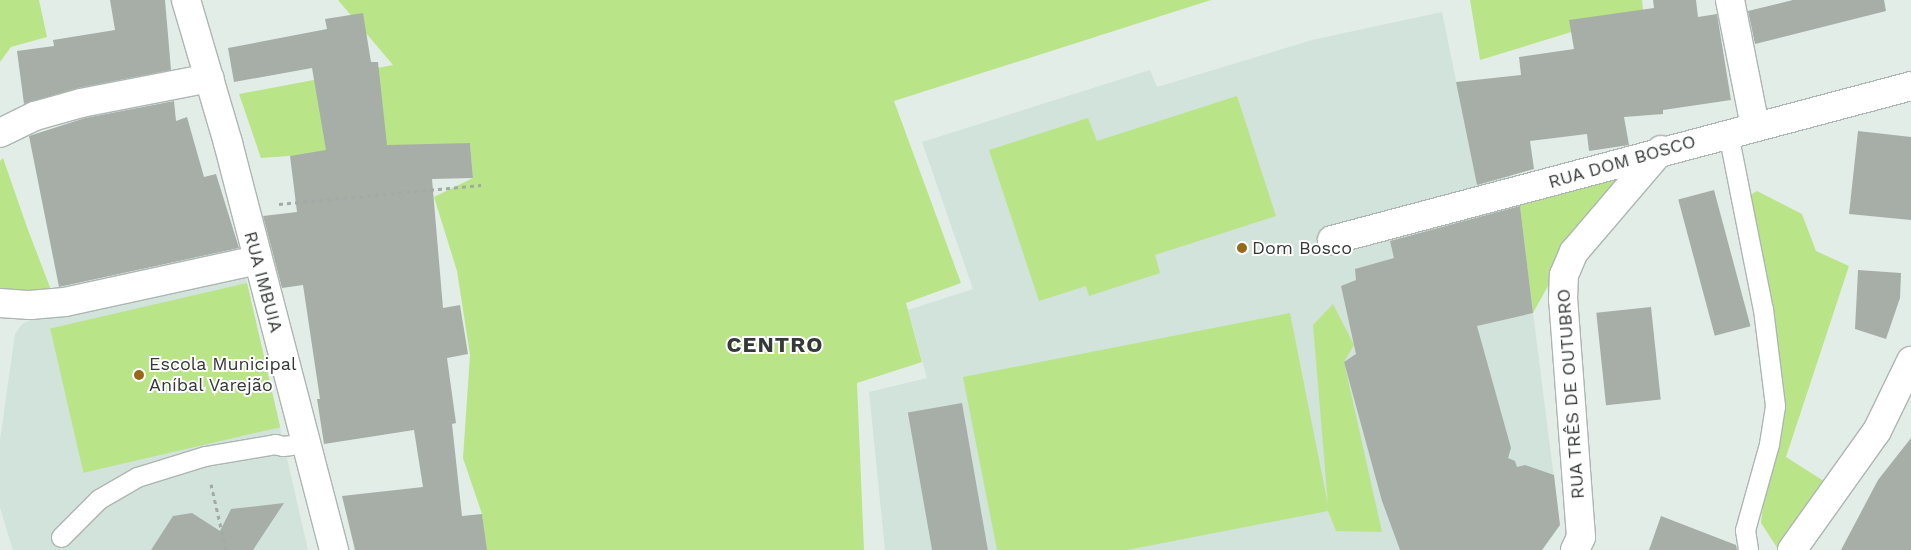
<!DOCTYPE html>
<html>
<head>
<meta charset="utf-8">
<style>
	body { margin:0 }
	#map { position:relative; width:1911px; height:550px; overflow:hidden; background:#e3ede8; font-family:"Work Sans",sans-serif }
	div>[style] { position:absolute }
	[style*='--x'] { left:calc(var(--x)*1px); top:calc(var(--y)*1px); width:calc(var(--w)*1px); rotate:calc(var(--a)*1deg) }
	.built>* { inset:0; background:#d1e3da }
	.green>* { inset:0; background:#bae488; transform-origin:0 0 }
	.building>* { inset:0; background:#a7aea8; transform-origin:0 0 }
	.path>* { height:3px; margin-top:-1.5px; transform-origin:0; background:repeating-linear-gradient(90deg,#a2aaa6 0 4px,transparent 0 8px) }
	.roads { filter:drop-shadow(1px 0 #adb6b2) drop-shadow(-1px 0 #adb6b2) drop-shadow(0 1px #adb6b2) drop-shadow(0 -1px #adb6b2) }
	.service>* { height:19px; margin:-9.5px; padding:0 9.5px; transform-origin:9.5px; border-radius:9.5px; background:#fff }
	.minor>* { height:28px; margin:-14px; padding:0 14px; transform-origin:14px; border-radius:14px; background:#fff }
	.dots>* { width:14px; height:14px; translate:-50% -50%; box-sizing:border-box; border:2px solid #fff; border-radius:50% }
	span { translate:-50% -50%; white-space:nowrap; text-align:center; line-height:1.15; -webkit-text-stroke:4px #fff; paint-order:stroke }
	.street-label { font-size:18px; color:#353937 }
	.poi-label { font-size:18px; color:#353937 }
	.left { translate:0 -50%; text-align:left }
	.district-label { font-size:22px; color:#353937; font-weight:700; letter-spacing:1px }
</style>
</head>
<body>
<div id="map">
	<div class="built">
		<div style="clip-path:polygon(1442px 12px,1477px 183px,1511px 175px,1517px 187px,1560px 525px,1542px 550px,885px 550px,869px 392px,927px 378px,908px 310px,973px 289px,922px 142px,1150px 70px,1157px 87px,1312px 40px)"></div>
		<div style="clip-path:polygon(244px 270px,308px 550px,13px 550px,0 508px,0 440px,15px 334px,22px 324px,55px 308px)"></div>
	</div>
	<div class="green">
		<div style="clip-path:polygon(0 0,39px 0,47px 37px,11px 47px,0 62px)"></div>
		<div style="clip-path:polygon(338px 0,1211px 0,894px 101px,961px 283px,906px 303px,922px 362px,857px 383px,864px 550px,486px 550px,482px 514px,463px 458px,470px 355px,457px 271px,434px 197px,473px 178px,470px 143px,261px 158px,239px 94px,393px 65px)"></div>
		<div style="clip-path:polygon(1470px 0,1642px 0,1643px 10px,1480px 60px)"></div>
		<div style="clip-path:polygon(1237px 96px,1276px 216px,1155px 255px,1160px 273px,1089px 296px,1086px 286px,1039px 301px,989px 150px,1088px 118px,1097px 141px)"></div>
		<div style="clip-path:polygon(3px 158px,28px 230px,53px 295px,0 293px,0 161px)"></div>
		<div style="clip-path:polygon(1606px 175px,1623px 183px,1563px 259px,1533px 313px,1519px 199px)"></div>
		<div style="clip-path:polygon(1757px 191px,1802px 214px,1816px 251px,1849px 266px,1786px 457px,1827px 483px,1778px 549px,1761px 523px,1779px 357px,1747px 197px)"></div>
		<div style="left:247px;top:283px;width:148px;height:202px;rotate:77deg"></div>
		<div style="clip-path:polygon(1333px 304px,1354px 345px,1344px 362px,1382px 532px,1336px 531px,1328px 511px,1127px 550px,997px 550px,963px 377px,1290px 313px,1328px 505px,1313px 325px)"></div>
	</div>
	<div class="building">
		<div style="clip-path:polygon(110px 0,165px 0,171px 70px,78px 88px,24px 104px,17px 51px,54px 46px,53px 40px,115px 30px)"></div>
		<div style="clip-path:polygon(1653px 0,1696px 0,1698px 17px,1717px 14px,1731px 100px,1663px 110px,1663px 114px,1624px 117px,1629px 145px,1589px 151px,1587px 134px,1530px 141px,1534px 169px,1477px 185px,1456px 82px,1521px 75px,1519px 57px,1574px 49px,1569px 20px,1654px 8px)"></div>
		<div style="clip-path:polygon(1793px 0,1884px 0,1886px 11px,1755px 44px,1748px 11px)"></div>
		<div style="clip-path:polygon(363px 13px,371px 62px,378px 62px,387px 145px,470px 143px,473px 178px,432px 179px,443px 308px,460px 305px,468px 354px,447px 358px,456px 423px,452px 424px,462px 516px,482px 514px,487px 550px,355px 550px,342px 496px,423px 487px,414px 430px,324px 444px,317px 399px,320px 399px,303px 285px,282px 288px,263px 216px,297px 212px,290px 156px,326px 150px,312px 68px,234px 82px,228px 48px,327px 29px,325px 19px)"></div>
		<div style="clip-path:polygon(174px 101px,176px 121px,187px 117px,204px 177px,216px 174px,239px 248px,59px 287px,29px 136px,85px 118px)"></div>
		<div style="clip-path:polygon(1858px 131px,1911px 137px,1911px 220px,1849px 214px)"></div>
		<div style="left:1714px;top:190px;width:141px;height:37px;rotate:75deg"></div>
		<div style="clip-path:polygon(1520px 206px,1533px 313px,1477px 326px,1511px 448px,1508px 458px,1515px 461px,1517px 467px,1525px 465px,1554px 475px,1560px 525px,1542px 550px,1400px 550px,1382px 501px,1344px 362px,1356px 354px,1341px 286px,1356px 280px,1355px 269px,1394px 258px,1390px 241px)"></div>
		<div style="clip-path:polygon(1858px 270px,1901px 273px,1900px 298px,1886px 339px,1855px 329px)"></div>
		<div style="left:1651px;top:307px;width:93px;height:55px;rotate:84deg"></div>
		<div style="left:962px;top:403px;width:149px;height:55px;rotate:80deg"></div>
		<div style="clip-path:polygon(1911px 438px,1911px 550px,1841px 550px,1878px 480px)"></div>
		<div style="clip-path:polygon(284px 503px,253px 550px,151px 550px,173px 516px,192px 513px,220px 531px,231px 509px)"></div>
		<div style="clip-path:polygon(1661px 516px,1736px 545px,1737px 550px,1649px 550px)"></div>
	</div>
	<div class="path">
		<div style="--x:279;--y:204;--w:203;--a:-5.4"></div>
		<div style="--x:211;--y:484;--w:68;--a:77.2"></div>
	</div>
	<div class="roads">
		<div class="service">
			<div style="--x:1728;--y:133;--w:179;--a:78.8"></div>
			<div style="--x:1763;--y:309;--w:98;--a:82.9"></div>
			<div style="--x:1775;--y:406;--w:38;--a:99"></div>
			<div style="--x:1769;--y:444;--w:89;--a:105.6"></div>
			<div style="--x:1745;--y:530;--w:20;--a:81"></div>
			<div style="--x:61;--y:537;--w:54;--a:-45"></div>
			<div style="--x:99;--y:499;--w:44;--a:-30.1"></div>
			<div style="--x:137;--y:477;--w:71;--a:-17.2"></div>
			<div style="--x:205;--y:456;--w:71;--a:-9.7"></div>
			<div style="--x:275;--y:444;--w:8;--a:14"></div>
			<div style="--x:283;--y:446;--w:24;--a:-7"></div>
		</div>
		<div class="minor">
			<div style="--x:186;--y:0;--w:149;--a:73.6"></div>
			<div style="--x:228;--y:143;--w:421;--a:75.4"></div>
			<div style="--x:1730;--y:0;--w:128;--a:78.8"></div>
			<div style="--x:0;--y:133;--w:39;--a:-26"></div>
			<div style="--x:35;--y:116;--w:48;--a:-15.8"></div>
			<div style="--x:81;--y:103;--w:131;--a:-11"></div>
			<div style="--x:1332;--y:240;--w:599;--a:-14.89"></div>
			<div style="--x:0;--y:303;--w:30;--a:4"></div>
			<div style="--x:30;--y:305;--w:35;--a:-5"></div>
			<div style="--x:65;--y:302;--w:197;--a:-12.3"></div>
			<div style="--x:1575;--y:550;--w:14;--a:-65"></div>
			<div style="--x:1581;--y:537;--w:238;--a:-94.3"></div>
			<div style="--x:1563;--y:300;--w:25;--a:-88"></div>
			<div style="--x:1564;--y:275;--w:25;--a:-67"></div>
			<div style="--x:1574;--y:252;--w:134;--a:-49.5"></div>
			<div style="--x:1792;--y:550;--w:146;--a:-54.5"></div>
			<div style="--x:1877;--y:431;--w:78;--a:-64.1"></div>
		</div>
	</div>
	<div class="dots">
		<div style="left:1242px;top:248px;background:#986819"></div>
		<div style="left:139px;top:375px;background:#986819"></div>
	</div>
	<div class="street-label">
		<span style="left:1622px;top:162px;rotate:-16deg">RUA DOM BOSCO</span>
		<span style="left:263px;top:282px;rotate:75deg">RUA IMBUIA</span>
		<span style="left:1571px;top:394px;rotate:-94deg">RUA TRÊS DE OUTUBRO</span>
	</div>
	<div class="poi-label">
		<span class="left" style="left:1252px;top:248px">Dom Bosco</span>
		<span class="left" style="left:149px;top:375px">Escola Municipal<br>Aníbal Varejão</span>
	</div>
	<div class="district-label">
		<span style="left:775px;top:345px">CENTRO</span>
	</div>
</div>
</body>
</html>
